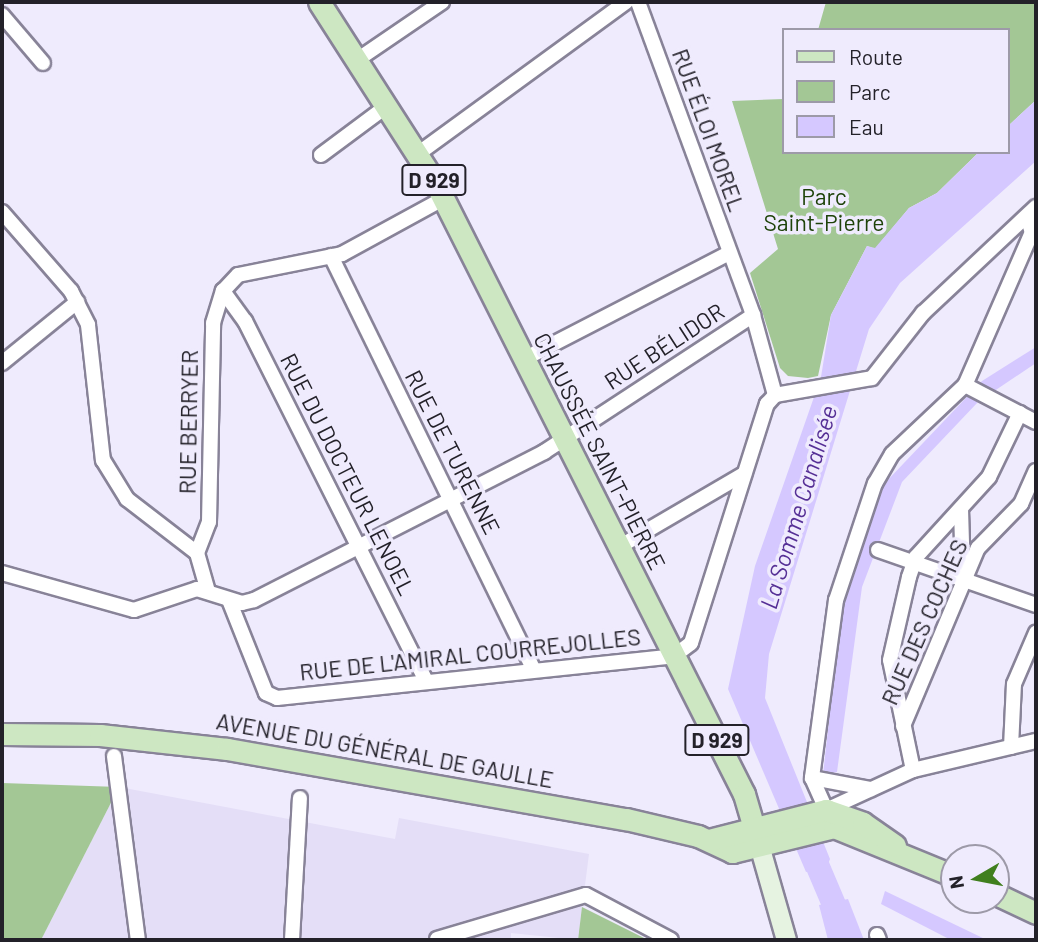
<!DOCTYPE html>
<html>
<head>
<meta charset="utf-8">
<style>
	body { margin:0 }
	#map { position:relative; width:1038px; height:942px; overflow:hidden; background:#efebfd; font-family:Barlow,sans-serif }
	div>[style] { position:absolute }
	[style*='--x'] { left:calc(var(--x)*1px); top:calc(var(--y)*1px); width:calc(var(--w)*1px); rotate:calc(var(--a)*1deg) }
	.built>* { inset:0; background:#e4def7 }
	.green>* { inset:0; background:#a3c795 }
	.water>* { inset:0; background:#d5c8ff }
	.river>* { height:24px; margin:-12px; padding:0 12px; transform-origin:12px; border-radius:12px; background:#d5c8ff }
	.roads { filter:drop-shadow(2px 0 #888398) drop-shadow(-2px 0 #888398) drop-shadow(0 2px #888398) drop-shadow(0 -2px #888398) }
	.street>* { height:14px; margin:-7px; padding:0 7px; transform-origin:7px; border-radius:7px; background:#fff }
	.secondary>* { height:19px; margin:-9.5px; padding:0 9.5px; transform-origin:9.5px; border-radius:9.5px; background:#e6f3e1 }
	.primary>* { height:21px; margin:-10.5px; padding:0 10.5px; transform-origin:10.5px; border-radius:10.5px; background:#cde7c2 }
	span { translate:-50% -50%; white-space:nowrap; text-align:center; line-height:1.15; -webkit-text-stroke:7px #efebfd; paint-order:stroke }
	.shield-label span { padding:2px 5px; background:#efebfd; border:2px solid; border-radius:5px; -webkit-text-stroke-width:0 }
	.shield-label { font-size:21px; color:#232129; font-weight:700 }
	.street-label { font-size:23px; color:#232129 }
	.park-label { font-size:23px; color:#1e4309 }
	.water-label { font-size:24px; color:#563096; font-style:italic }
	.frame { position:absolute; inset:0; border:4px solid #232129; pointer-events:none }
	.legend { position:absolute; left:782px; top:28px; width:228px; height:126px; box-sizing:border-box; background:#efebfd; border:2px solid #9d9aa8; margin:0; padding:9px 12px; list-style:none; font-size:21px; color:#232129 }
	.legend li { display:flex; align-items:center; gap:14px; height:35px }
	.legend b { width:35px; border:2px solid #9d9aa8 }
	.north { position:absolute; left:940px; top:844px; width:70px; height:70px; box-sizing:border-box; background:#efebfd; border:2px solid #9d9aa8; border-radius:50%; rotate:260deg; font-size:19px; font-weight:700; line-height:28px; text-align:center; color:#232129 }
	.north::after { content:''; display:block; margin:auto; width:24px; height:32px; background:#407f1e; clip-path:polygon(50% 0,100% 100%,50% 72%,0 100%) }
</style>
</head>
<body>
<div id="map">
	<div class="built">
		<div style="clip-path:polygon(119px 787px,395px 839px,399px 818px,589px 854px,578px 940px,511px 933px,511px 940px,41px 940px)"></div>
	</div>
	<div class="green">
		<div style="clip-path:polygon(826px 2px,1036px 2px,1036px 100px,1008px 126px,1008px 30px,818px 30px)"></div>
		<div style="clip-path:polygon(784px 99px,784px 152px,979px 152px,937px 193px,909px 208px,875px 249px,867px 246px,831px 315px,818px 376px,808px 378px,788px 376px,780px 368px,750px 273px,778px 249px,732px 101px)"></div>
		<div style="clip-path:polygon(2px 783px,119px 787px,41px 940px,2px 940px)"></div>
		<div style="clip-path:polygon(582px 907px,648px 940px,578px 940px)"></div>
	</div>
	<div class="water">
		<div style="clip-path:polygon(1036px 100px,1036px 161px,900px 283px,869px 329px,769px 654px,765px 698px,830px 859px,827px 867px,806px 872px,728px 689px,755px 566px,821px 377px,831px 315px,867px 246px,875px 248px,909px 208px,937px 193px,979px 152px,1008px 152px,1008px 126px)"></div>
		<div style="clip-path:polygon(1036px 347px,1036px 363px,978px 402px,902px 482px,862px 587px,837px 772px,823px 775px,842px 601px,884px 484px,982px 381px)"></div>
		<div style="clip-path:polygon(885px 891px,987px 940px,951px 940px,881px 904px)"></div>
		<div style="clip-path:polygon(848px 899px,864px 940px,828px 940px,819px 905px)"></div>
	</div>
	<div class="river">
		<div style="--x:807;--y:841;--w:108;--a:67"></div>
	</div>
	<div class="roads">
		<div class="street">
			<div style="--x:638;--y:2;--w:333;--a:69.8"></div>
			<div style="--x:753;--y:315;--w:83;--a:74.6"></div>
			<div style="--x:2;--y:15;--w:63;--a:49.5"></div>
			<div style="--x:357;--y:60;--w:103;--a:-34.3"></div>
			<div style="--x:419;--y:153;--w:256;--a:-36.1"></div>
			<div style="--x:321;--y:155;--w:84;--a:-36.7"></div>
			<div style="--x:2;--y:212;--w:105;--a:48.9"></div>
			<div style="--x:71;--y:291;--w:38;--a:63"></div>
			<div style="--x:88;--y:325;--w:136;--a:83.7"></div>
			<div style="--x:103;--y:460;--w:46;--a:58.4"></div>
			<div style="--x:127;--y:499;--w:88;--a:37.6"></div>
			<div style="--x:197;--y:553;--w:37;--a:74"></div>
			<div style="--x:1027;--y:217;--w:16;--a:72"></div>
			<div style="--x:1032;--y:232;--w:167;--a:113.6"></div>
			<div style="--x:965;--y:385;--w:100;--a:136.6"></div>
			<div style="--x:892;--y:454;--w:34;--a:120"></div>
			<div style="--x:875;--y:483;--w:123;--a:108.4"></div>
			<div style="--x:836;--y:600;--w:180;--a:97.7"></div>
			<div style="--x:812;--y:778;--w:35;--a:66"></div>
			<div style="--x:826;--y:810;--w:96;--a:-24.7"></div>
			<div style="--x:913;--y:770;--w:126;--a:-13.3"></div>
			<div style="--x:331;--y:256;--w:460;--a:63.9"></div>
			<div style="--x:223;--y:291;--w:37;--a:54"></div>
			<div style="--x:245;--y:321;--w:403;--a:63.3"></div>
			<div style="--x:524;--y:359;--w:231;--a:-27.3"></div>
			<div style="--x:2;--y:363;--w:97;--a:-39.1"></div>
			<div style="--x:965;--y:385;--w:80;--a:27.5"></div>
			<div style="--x:775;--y:395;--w:98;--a:-9.9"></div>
			<div style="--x:872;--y:378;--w:83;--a:-51.9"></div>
			<div style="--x:923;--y:313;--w:155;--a:-43.2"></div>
			<div style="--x:961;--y:509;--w:67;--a:88.3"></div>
			<div style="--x:619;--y:547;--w:145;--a:-30.3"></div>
			<div style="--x:878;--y:550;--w:167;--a:19.2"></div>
			<div style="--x:197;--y:553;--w:33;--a:-69"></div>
			<div style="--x:209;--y:522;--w:199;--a:-88.8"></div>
			<div style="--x:213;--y:323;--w:34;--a:-73"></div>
			<div style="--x:223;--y:291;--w:22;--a:-47"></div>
			<div style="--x:238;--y:275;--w:106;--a:-11.4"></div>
			<div style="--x:342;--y:254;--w:115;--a:-28.6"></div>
			<div style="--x:2;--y:573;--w:137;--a:15.7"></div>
			<div style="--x:134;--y:610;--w:66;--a:-18.4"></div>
			<div style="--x:197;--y:589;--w:47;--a:17.3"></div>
			<div style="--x:242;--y:603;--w:12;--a:-14"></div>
			<div style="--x:254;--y:600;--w:326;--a:-27"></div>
			<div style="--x:544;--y:452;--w:250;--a:-33.2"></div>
			<div style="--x:229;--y:600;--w:100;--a:68.3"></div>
			<div style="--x:266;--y:693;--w:12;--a:24"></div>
			<div style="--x:277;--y:698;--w:399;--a:-6"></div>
			<div style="--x:674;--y:656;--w:21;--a:-37"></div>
			<div style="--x:691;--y:643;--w:251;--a:-72.4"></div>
			<div style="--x:767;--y:404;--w:12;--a:-48"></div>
			<div style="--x:903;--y:726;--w:193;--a:-67.2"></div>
			<div style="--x:978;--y:548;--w:62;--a:-45.7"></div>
			<div style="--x:1021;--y:504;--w:36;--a:-66"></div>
			<div style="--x:1011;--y:747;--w:63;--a:-87.3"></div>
			<div style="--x:1014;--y:684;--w:56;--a:-66.7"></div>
			<div style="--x:114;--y:756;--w:186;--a:82.6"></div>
			<div style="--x:913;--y:770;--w:112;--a:-101.8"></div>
			<div style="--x:890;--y:660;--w:85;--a:-77.1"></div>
			<div style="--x:909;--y:577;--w:21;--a:-71"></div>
			<div style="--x:916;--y:557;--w:108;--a:-47.6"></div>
			<div style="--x:989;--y:477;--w:71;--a:-64.2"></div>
			<div style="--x:812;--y:778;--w:60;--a:10.6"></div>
			<div style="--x:877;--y:935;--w:5;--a:68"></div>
			<div style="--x:437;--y:939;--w:155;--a:-16.5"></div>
			<div style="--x:586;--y:895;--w:96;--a:27.9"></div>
			<div style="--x:292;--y:940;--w:142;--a:-86.8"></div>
		</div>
		<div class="secondary">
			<div style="--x:759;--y:845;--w:99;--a:74.1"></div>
		</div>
		<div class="primary">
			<div style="--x:319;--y:2;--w:216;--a:57.3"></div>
			<div style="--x:436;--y:184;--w:683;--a:63.21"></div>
			<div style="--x:744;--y:794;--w:53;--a:73.6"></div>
			<div style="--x:2;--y:734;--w:98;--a:0.6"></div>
			<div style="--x:100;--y:735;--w:128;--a:6.3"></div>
			<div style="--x:227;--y:749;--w:405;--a:10"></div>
			<div style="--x:626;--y:819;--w:74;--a:13.3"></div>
			<div style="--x:698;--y:836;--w:38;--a:25"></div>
			<div style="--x:732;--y:852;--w:105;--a:-13.8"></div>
			<div style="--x:834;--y:827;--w:130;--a:22.2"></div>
			<div style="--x:709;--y:840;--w:121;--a:-14.4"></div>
			<div style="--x:826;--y:810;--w:39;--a:19"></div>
			<div style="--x:863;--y:823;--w:39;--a:35"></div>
			<div style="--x:996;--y:894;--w:44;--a:25.4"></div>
		</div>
	</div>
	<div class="shield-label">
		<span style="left:434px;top:180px">D 929</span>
		<span style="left:717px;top:740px">D 929</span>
	</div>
	<div class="street-label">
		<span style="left:709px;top:130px;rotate:70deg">RUE ÉLOI MOREL</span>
		<span style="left:664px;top:346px;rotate:-33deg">RUE BÉLIDOR</span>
		<span style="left:188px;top:422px;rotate:-89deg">RUE BERRYER</span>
		<span style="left:600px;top:451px;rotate:63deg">CHAUSSÉE SAINT-PIERRE</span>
		<span style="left:453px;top:452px;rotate:63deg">RUE DE TURENNE</span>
		<span style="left:348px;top:474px;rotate:63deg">RUE DU DOCTEUR LENOEL</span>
		<span style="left:924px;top:622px;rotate:-66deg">RUE DES COCHES</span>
		<span style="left:470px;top:654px;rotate:-6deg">RUE DE L'AMIRAL COURREJOLLES</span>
		<span style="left:385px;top:750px;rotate:10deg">AVENUE DU GÉNÉRAL DE GAULLE</span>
	</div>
	<div class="park-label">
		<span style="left:824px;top:209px">Parc<br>Saint-Pierre</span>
	</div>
	<div class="water-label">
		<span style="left:798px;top:507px;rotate:-73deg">La Somme Canalisée</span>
	</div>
	<div class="frame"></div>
	<ul class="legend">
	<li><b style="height:9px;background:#cde7c2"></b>Route</li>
	<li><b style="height:19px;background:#a3c795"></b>Parc</li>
	<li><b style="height:19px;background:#d5c8ff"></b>Eau</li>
	</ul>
	<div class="north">N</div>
</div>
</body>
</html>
